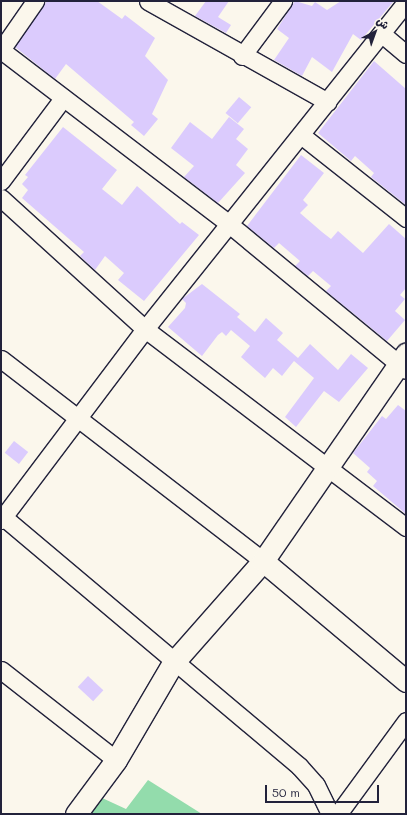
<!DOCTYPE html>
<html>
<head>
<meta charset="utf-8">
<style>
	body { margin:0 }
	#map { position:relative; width:407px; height:815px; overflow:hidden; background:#fbf7ec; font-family:Mali,"Playpen Sans Arabic",sans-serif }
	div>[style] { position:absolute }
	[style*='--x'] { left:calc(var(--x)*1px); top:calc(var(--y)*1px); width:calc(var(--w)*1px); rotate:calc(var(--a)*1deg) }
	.green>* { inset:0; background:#93dcac }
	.building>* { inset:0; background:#dbcbfd; transform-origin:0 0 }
	.roads { filter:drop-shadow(1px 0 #22223b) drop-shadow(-1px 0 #22223b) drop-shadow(0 1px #22223b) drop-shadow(0 -1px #22223b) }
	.minor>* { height:17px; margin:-8.5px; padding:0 8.5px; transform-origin:8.5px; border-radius:8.5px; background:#fbf7ec }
	.tertiary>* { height:21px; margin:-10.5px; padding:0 10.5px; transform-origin:10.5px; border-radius:10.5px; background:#fbf7ec }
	span { translate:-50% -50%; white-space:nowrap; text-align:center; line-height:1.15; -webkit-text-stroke:3.5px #fbf7ec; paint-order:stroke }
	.frame { position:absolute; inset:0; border:2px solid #22223b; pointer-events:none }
	.north { position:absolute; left:355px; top:12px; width:40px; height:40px; -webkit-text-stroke:3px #fbf7ec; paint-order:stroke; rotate:41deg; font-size:11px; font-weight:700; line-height:16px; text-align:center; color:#22223b }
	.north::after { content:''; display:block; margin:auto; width:14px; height:18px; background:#22223b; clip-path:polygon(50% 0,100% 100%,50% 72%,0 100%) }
	.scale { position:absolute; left:265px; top:785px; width:114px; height:18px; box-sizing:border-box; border:2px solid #22223b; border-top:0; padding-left:5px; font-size:12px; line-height:14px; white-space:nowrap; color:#22223b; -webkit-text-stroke:3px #fbf7ec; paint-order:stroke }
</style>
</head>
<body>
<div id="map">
	<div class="green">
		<div style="clip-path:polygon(148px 780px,202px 814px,89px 814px,100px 797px,126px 809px)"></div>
	</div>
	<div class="building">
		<div style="clip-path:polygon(47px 1px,97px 1px,122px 19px,125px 15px,155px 38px,145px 56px,168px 80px,152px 114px,158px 119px,144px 136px,131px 125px,134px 122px,66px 64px,55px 79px,15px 47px)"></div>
		<div style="clip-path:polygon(206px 1px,229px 1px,218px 17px,231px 25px,226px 33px,195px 16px)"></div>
		<div style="clip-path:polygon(295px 1px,312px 6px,315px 2px,327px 10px,341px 1px,394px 1px,361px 40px,353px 34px,332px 72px,312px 57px,302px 76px,274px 60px,289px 38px,277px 29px)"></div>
		<div style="clip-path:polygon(374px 61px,406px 89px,406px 205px,371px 177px,374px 173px,355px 156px,351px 161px,318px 133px)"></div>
		<div style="left:239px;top:97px;width:16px;height:21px;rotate:40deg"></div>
		<div style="clip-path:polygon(229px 117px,244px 129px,236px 139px,248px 149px,236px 165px,245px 173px,218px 203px,184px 177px,194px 166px,171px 148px,190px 122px,212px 139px)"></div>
		<div style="clip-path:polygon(63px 127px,117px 170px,102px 189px,122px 205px,137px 186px,180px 224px,182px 222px,199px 235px,144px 301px,118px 280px,124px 273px,105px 256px,95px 270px,80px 256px,84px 252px,22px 198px,28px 190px,22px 184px,28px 177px,25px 175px)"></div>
		<div style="clip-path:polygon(301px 155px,324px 173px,303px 200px,308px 205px,300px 213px,322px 232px,331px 239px,338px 231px,363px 253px,389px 224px,406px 239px,406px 288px,400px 295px,405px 299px,395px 311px,405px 320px,387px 341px,326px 291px,331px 286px,313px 271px,308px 276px,295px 266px,300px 261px,279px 243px,274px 248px,247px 226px)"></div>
		<div style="clip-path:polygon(202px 284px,240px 314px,237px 317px,255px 332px,266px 318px,283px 333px,277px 340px,298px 358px,310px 344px,338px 370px,351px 354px,368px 368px,339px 402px,324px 391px,296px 427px,285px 417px,314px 378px,294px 361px,282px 376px,273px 368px,265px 378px,241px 357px,250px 346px,231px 330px,226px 336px,222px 332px,218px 335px,202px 356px,168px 327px,185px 308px,186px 303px,182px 299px)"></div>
		<div style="clip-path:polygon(398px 405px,406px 411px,406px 514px,373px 486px,377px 481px,367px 472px,370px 468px,353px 453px,382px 416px,386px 419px)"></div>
		<div style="left:14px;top:441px;width:18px;height:15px;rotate:38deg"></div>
		<div style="left:88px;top:676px;width:21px;height:15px;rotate:43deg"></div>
	</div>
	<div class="roads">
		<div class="minor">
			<div style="--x:148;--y:1;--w:206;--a:29.3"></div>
			<div style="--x:382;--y:34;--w:31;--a:40"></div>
			<div style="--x:1;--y:50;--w:287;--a:37.3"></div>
			<div style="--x:229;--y:224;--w:229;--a:39.5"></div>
			<div style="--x:1;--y:50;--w:60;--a:-55.2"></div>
			<div style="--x:242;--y:56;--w:69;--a:-53.3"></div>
			<div style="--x:301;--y:135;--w:134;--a:38.3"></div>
			<div style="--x:1;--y:181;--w:104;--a:-53.2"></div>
			<div style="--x:1;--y:198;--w:195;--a:42.3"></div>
			<div style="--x:145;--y:329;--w:328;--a:37.2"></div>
			<div style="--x:1;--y:359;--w:331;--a:37.6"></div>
			<div style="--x:1;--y:515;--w:390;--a:40.1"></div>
			<div style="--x:299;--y:766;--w:25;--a:48"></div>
			<div style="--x:316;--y:785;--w:32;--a:64"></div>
			<div style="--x:1;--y:520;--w:239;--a:-53"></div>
			<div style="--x:145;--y:329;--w:418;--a:-51.4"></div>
			<div style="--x:1;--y:670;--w:146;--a:38"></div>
			<div style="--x:338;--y:814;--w:115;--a:-53.8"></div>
		</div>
		<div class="tertiary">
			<div style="--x:263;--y:561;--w:187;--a:40"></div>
			<div style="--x:76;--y:814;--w:67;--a:-53.5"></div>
			<div style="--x:116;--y:760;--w:113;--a:-59.6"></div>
			<div style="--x:173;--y:663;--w:136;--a:-48.6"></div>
			<div style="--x:263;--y:561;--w:252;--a:-55.4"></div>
		</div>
	</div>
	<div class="frame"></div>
	<div class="north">ش</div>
	<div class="scale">50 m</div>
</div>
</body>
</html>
